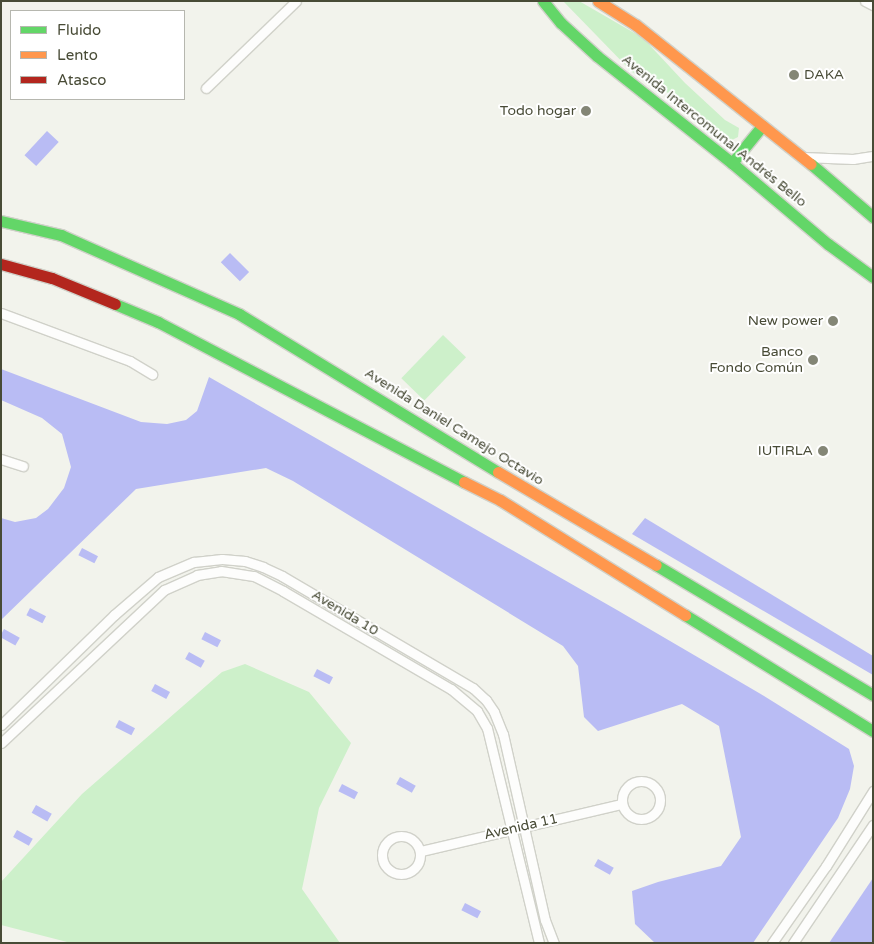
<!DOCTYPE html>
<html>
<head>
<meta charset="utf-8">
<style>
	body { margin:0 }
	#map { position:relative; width:874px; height:944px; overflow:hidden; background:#f2f3ec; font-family:"Varela Round",sans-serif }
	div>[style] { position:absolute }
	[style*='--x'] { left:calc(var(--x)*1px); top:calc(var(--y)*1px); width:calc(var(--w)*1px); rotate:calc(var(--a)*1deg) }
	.green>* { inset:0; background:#cdf0ca; transform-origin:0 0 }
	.water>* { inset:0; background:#b9bcf4; transform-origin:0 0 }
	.roads { filter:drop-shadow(1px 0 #d0d1c9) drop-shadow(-1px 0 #d0d1c9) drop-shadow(0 1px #d0d1c9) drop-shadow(0 -1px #d0d1c9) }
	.street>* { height:9px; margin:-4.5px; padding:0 4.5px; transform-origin:4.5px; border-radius:4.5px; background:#fdfdfc }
	.street>.ring { margin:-4.5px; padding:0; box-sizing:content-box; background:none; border:9px solid #fdfdfc; border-radius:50% }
	.fast>* { height:11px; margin:-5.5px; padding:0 5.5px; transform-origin:5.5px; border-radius:5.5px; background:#63d668 }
	.slow>* { height:11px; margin:-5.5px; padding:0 5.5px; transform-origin:5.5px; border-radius:5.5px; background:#ff974d }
	.jam>* { height:11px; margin:-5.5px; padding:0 5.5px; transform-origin:5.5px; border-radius:5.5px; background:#b3261e }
	.dots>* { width:14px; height:14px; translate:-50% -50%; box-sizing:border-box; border:2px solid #fff; border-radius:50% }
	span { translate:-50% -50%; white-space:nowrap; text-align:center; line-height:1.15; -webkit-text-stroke:4px #fff; paint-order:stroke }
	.poi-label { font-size:14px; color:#484b36 }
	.left { translate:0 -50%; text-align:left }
	.right { translate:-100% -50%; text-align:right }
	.street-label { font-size:14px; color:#484b36 }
	.frame { position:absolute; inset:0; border:2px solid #484b36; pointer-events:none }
	.legend { position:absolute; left:10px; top:10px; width:175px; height:90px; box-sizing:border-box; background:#fff; border:1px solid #b6b7af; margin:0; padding:6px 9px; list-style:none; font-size:15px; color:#484b36 }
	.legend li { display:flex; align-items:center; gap:10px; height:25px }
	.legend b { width:25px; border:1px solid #b6b7af }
</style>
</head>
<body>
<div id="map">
	<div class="green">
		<div style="clip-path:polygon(563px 1px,579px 1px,643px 38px,685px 83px,725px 120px,739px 128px,738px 137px,728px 142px,658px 85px,632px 72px)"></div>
		<div style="left:443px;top:335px;width:32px;height:60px;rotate:44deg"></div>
		<div style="clip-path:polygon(245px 664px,309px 692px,351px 743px,319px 808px,302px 889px,340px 943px,71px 943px,1px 925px,1px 882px,82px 794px,222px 672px)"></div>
	</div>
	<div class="water">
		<div style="left:47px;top:131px;width:16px;height:33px;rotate:43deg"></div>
		<div style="left:230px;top:253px;width:27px;height:13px;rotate:45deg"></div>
		<div style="clip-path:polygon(1px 369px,141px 422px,167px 424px,186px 420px,197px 411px,209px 377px,617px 610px,759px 693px,849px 749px,854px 766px,850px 789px,838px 818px,753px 943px,655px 943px,635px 924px,632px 891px,658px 882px,721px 866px,741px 837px,719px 726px,682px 704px,598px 731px,584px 717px,578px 666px,563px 646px,293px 481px,266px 468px,136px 489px,1px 620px,1px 518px,15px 522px,36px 518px,48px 509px,64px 488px,71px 467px,62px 434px,42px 418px,1px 400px)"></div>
		<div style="clip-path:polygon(645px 518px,873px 656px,873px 675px,632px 534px)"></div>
		<div style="left:82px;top:548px;width:18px;height:8px;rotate:27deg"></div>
		<div style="left:30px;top:608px;width:18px;height:8px;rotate:27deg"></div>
		<div style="left:4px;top:629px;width:18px;height:9px;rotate:29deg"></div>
		<div style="left:205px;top:632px;width:18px;height:8px;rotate:27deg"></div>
		<div style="left:189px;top:652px;width:18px;height:8px;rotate:29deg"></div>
		<div style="left:317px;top:669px;width:18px;height:8px;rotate:27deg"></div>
		<div style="left:155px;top:684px;width:17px;height:8px;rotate:28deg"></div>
		<div style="left:119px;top:720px;width:18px;height:8px;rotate:27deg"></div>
		<div style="left:400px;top:777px;width:18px;height:8px;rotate:29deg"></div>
		<div style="left:342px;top:784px;width:18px;height:8px;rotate:27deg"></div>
		<div style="left:36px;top:805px;width:18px;height:9px;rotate:29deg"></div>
		<div style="left:17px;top:830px;width:18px;height:8px;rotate:29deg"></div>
		<div style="left:598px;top:859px;width:18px;height:8px;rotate:29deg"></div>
		<div style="clip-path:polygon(873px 878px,873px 943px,829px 943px)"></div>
		<div style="left:465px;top:903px;width:18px;height:8px;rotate:27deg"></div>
	</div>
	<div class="roads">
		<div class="street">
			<div style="--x:865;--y:1;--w:9;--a:27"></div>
			<div style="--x:206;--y:88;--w:125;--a:-44"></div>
			<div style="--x:803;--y:157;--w:50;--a:2.3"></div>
			<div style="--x:853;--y:159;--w:20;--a:-9"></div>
			<div style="--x:1;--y:313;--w:138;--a:20.4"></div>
			<div style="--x:130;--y:361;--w:26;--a:31"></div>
			<div style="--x:1;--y:459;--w:23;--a:18"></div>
			<div style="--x:1;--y:725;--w:158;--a:-44.2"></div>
			<div style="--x:114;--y:615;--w:58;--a:-40.8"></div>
			<div style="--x:158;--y:577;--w:39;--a:-23"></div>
			<div style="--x:194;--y:562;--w:28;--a:-6"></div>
			<div style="--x:222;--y:559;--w:23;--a:5"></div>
			<div style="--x:245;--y:561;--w:19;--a:18"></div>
			<div style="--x:263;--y:567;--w:21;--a:25"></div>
			<div style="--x:282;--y:576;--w:221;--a:30.4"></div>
			<div style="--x:473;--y:688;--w:18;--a:43"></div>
			<div style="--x:486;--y:700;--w:14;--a:56"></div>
			<div style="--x:494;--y:712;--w:24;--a:68"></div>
			<div style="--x:503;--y:734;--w:191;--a:77.3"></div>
			<div style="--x:545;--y:920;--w:25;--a:69"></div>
			<div style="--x:1;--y:743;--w:224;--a:-43.2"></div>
			<div style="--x:164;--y:590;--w:36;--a:-24"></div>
			<div style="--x:197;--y:575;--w:24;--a:-9"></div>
			<div style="--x:221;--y:571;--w:33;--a:9"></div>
			<div style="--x:254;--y:576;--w:33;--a:27"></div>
			<div style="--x:283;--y:591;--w:194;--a:30.3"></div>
			<div style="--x:451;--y:689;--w:34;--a:40"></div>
			<div style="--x:477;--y:711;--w:20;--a:60"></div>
			<div style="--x:487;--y:728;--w:221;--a:76.4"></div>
			<div class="ring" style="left:622px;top:781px;width:29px;height:29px"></div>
			<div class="ring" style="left:382px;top:836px;width:29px;height:29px"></div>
			<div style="--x:421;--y:851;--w:206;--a:-13.2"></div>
			<div style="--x:772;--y:943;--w:94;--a:-55"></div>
			<div style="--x:826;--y:866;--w:89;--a:-57.9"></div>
			<div style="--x:793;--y:943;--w:143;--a:-55.9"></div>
		</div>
		<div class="fast">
			<div style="--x:543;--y:1;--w:28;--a:51"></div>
			<div style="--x:561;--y:23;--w:49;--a:42.5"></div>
			<div style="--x:597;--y:56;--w:172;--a:38.4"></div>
			<div style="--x:732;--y:163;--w:126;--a:40.2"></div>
			<div style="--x:828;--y:244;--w:56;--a:36.3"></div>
			<div style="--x:732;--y:163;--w:48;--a:-51"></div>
			<div style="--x:811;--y:164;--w:82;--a:40.5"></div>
			<div style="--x:1;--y:221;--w:62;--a:13.1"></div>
			<div style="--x:61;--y:235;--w:195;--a:23.9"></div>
			<div style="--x:239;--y:314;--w:303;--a:31.4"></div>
			<div style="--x:115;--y:304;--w:47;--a:22.7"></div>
			<div style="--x:158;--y:322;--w:345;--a:27.6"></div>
			<div style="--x:656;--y:565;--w:253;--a:30.9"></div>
			<div style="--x:685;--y:615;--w:221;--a:31.7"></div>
		</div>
		<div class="slow">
			<div style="--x:598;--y:1;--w:45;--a:32.3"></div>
			<div style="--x:636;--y:25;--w:223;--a:38.5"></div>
			<div style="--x:498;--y:472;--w:183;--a:30.5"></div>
			<div style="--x:464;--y:482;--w:40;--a:26.6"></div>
			<div style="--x:500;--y:500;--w:218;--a:31.9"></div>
		</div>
		<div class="jam">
			<div style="--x:1;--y:264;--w:53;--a:15.4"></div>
			<div style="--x:52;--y:278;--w:68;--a:22.4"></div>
		</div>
	</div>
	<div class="dots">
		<div style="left:794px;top:75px;background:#848676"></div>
		<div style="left:586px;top:111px;background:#848676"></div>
		<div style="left:833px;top:321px;background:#848676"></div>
		<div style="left:813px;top:360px;background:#848676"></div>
		<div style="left:823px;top:451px;background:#848676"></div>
	</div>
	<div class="poi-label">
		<span class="left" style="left:804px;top:75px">DAKA</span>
		<span class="right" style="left:576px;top:111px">Todo hogar</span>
		<span class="right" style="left:823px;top:321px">New power</span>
		<span class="right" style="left:803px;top:360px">Banco<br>Fondo Común</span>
		<span class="right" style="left:813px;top:451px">IUTIRLA</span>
	</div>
	<div class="street-label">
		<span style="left:714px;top:131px;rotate:39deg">Avenida Intercomunal Andrés Bello</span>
		<span style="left:454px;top:427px;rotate:32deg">Avenida Daniel Camejo Octavio</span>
		<span style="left:345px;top:613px;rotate:31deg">Avenida 10</span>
		<span style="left:521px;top:827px;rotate:-13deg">Avenida 11</span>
	</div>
	<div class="frame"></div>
	<ul class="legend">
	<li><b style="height:6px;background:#63d668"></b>Fluido</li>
	<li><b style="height:6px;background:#ff974d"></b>Lento</li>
	<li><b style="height:6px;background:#b3261e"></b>Atasco</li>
	</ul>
</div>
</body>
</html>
